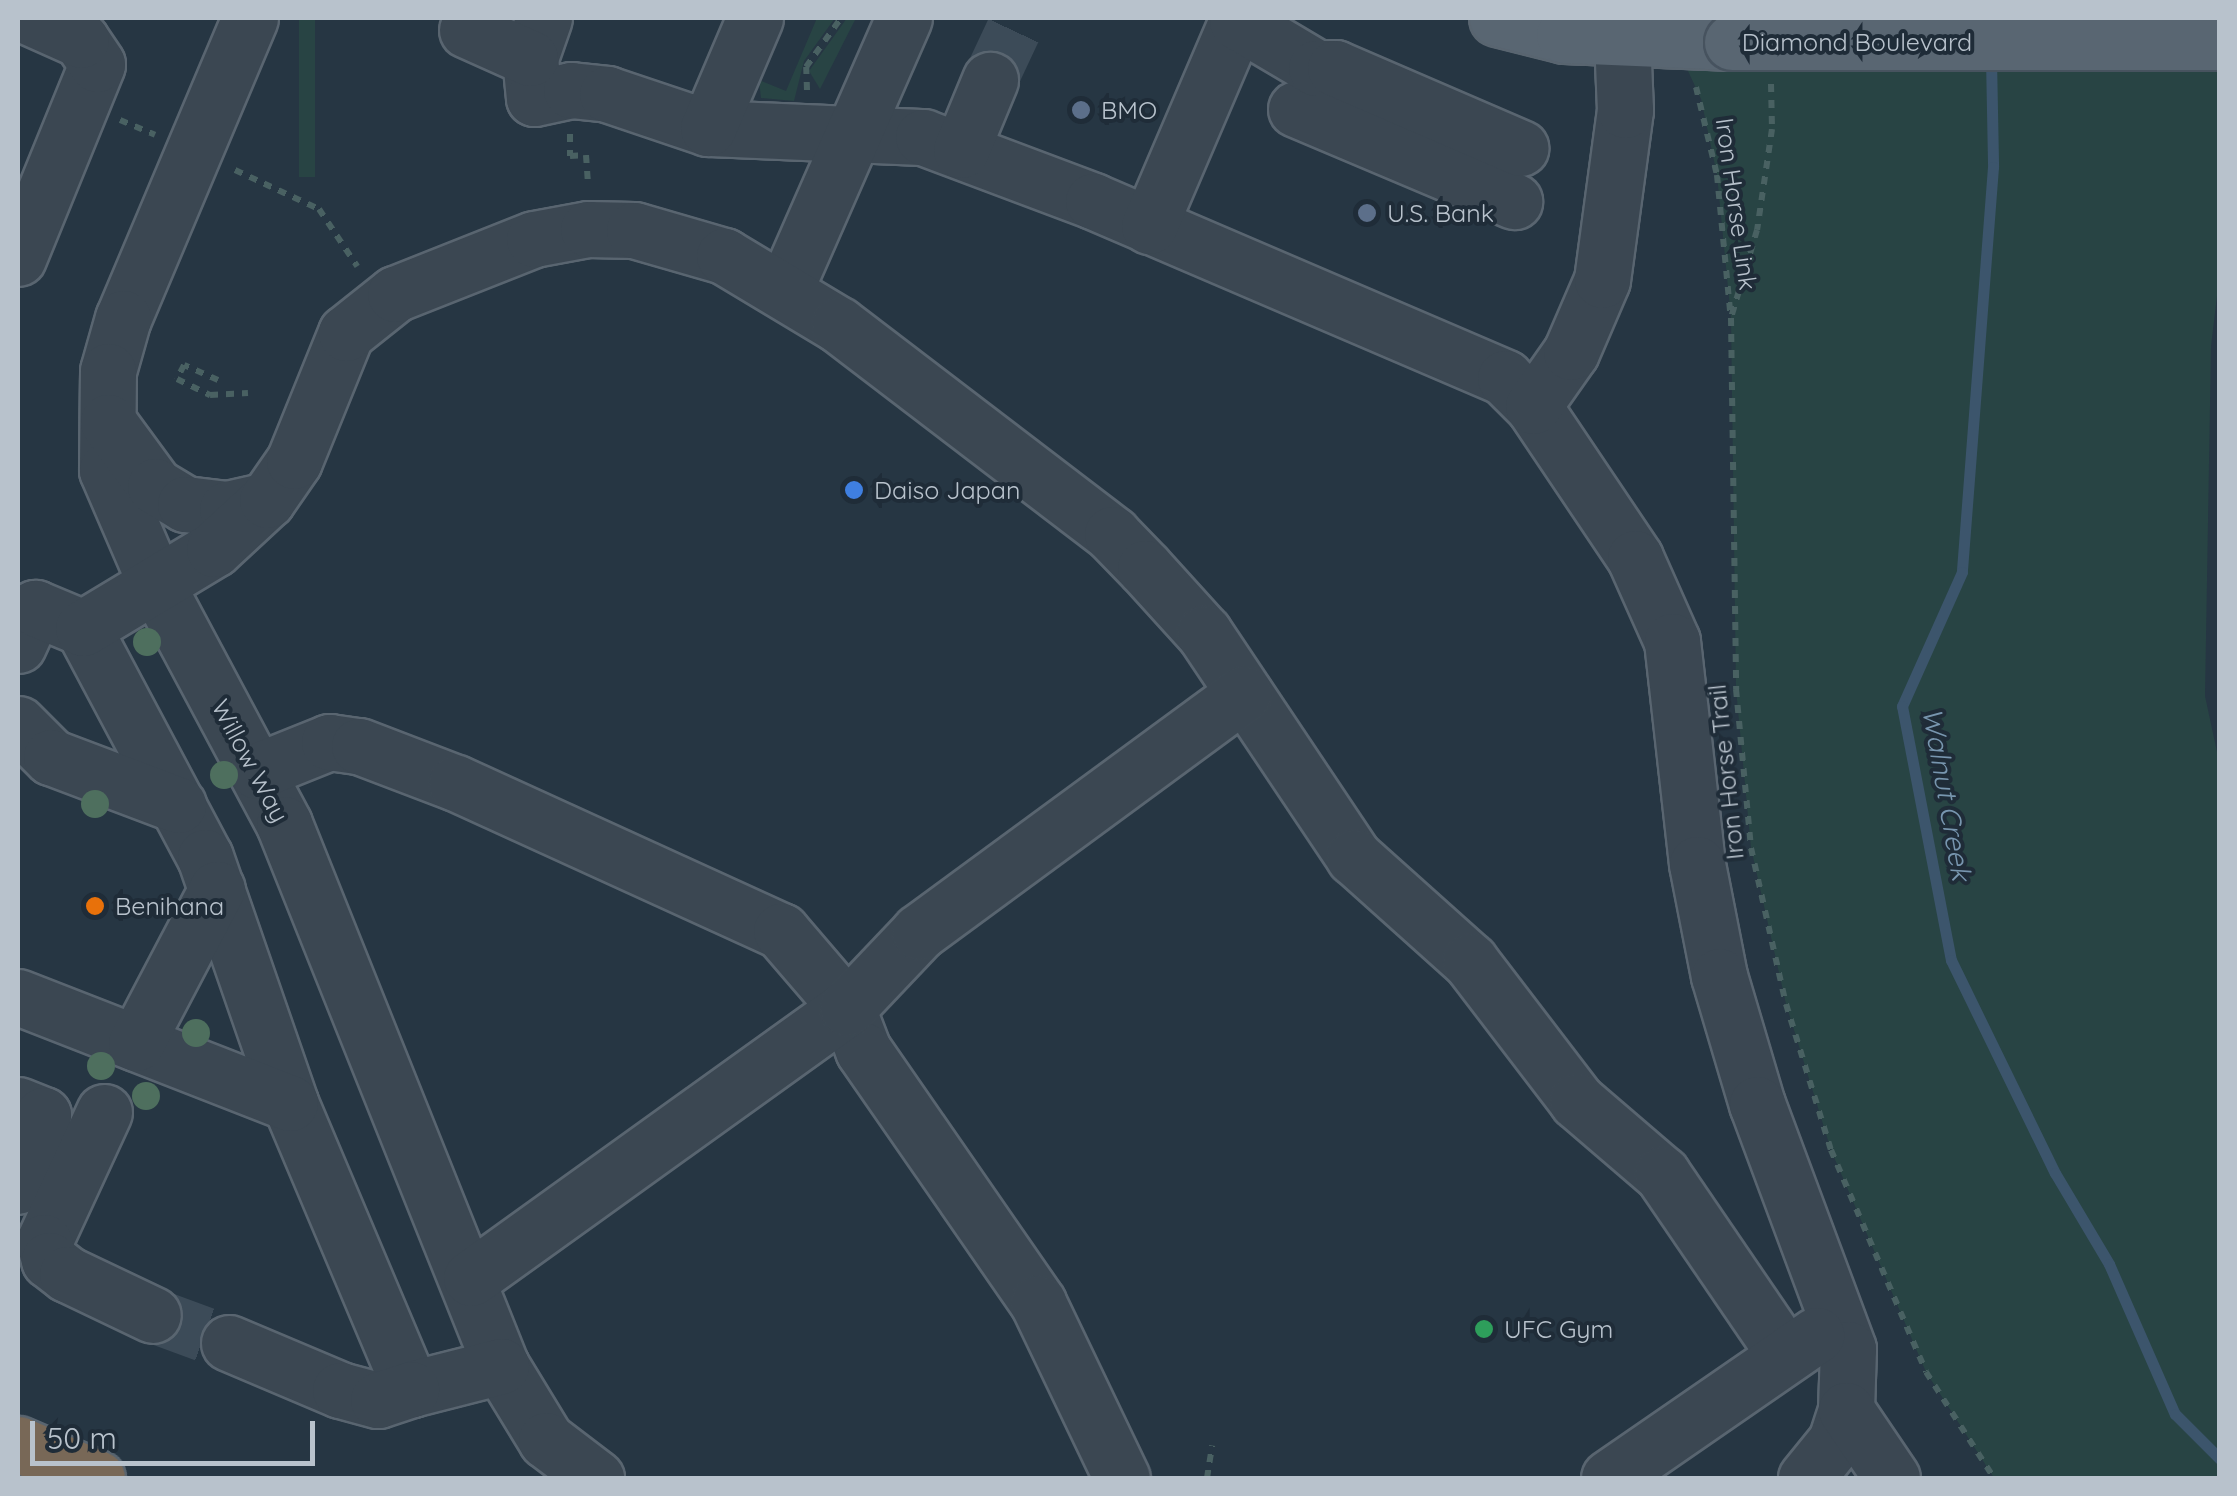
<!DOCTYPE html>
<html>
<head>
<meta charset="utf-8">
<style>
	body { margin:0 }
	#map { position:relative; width:2237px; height:1496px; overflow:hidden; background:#263643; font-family:Quicksand,sans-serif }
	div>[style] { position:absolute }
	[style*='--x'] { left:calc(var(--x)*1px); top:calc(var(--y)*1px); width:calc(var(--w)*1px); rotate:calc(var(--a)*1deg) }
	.green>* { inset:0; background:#284444; transform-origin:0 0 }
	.stream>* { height:11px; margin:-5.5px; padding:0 5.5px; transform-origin:5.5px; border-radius:5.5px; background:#3c556c }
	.minor-tunnel>* { height:55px; margin-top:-27.5px; transform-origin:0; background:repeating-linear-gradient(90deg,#3c4b58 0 55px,transparent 0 83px) }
	.path>* { height:6px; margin-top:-3px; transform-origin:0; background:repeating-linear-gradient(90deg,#496162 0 8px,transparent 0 16px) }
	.roads { filter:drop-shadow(2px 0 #596570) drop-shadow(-2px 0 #596570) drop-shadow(0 2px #596570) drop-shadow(0 -2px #596570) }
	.minor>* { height:55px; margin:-27.5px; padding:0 27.5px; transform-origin:27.5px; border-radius:27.5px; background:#3b4752 }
	.major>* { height:55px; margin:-27.5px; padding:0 27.5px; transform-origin:27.5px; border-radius:27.5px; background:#596672 }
	.highway>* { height:55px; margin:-27.5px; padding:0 27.5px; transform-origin:27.5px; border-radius:27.5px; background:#786857 }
	.bridges { filter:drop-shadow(2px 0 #47535f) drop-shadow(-2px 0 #47535f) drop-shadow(0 2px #47535f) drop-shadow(0 -2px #47535f) }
	.major-bridge>* { height:55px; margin:-27.5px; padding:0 27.5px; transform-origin:27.5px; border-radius:27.5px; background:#596672 }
	.trees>* { width:28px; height:28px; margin:-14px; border-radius:50%; background:#4e6f5e }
	.dots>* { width:28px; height:28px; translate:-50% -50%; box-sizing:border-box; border:5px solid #1f2c38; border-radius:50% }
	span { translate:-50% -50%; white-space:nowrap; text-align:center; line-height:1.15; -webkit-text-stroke:8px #1f2c38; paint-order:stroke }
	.street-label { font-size:25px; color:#b8c2cc }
	.poi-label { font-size:25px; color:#b8c2cc }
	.left { translate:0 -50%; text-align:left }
	.water-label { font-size:28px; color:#7896af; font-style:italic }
	.frame { position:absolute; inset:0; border:20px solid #b8c2cc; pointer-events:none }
	.scale { position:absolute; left:30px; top:1421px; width:285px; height:45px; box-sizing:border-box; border:5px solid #b8c2cc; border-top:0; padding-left:12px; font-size:30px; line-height:35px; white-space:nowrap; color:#b8c2cc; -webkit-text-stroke:8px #1f2c38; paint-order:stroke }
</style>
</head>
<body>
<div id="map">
	<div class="green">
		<div style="left:299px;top:18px;width:16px;height:159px"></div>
		<div style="clip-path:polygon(817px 18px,835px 18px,804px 61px,794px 101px,761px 98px,759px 80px,786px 91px)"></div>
		<div style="clip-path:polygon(847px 18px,856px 18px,820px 89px,809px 71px)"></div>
		<div style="clip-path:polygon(1675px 43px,2219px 43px,2220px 271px,2211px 346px,2205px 696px,2220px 766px,2219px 1478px,1994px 1478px,1926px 1372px,1831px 1150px,1786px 1004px,1751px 848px,1736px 689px,1731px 318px,1717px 175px,1701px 99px)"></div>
	</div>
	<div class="stream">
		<div style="--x:1991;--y:58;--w:109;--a:88.9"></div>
		<div style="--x:1993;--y:167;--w:406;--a:94.4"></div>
		<div style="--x:1962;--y:572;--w:147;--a:114.1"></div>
		<div style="--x:1902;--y:706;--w:259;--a:79.1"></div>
		<div style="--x:1951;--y:960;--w:237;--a:64"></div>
		<div style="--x:2055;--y:1173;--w:106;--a:59.3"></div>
		<div style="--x:2109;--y:1264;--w:164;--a:66.3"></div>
		<div style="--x:2175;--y:1414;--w:64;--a:45"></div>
	</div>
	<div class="minor-tunnel">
		<div style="--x:990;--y:80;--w:68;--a:-64.9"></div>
		<div style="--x:153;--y:1315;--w:81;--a:20.2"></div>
	</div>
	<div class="path">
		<div style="--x:1771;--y:84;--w:45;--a:88.7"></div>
		<div style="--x:1772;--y:129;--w:102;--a:98.4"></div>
		<div style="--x:1757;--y:230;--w:92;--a:106.5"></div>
		<div style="--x:1731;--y:318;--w:371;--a:89.2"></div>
		<div style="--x:1736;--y:689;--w:160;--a:84.6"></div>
		<div style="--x:1751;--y:848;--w:160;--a:77.4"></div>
		<div style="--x:1786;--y:1004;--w:153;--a:72.9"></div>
		<div style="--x:1831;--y:1150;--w:241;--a:66.8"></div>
		<div style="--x:1926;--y:1372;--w:126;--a:57.3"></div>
		<div style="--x:1696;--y:87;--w:90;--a:76.6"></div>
		<div style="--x:1717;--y:175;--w:137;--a:84.5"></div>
		<div style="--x:807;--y:90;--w:23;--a:-92"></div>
		<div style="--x:806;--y:67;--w:60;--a:-54.5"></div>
		<div style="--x:120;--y:120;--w:38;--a:23"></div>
		<div style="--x:570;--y:134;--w:22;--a:90"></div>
		<div style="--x:570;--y:156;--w:16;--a:-4"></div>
		<div style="--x:586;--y:155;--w:30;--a:86"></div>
		<div style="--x:235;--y:170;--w:93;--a:24.9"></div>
		<div style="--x:319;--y:209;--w:69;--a:56.3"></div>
		<div style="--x:218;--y:380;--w:37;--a:-156"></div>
		<div style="--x:184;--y:365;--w:16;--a:117"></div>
		<div style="--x:177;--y:379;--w:37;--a:26"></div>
		<div style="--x:210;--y:395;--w:38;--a:-3"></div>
		<div style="--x:1207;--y:1478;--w:33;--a:-81"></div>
	</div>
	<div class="roads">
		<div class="minor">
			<div style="--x:250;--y:18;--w:326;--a:112.9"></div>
			<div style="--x:123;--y:318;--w:55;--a:105.8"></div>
			<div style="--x:108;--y:371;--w:99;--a:90.6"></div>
			<div style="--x:107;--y:470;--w:124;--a:66.7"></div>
			<div style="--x:156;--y:584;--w:272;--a:61.9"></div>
			<div style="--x:284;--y:824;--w:584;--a:68.18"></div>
			<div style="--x:501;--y:1366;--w:87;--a:58.7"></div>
			<div style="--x:546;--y:1440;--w:63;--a:37.2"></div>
			<div style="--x:544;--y:18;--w:42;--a:109.3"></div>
			<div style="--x:530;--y:58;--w:40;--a:84.3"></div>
			<div style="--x:534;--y:98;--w:38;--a:-12"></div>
			<div style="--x:571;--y:90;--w:36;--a:6"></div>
			<div style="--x:607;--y:94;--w:107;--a:18.6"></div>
			<div style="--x:708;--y:128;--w:215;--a:2.4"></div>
			<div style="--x:923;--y:137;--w:182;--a:20.6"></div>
			<div style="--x:1093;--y:201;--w:448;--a:23.2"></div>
			<div style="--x:1505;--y:378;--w:40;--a:45"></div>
			<div style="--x:1533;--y:406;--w:183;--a:56.1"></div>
			<div style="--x:1635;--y:558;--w:91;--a:66"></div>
			<div style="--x:1672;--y:641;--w:224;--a:83.6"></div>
			<div style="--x:1697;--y:864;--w:114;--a:78.9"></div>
			<div style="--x:1719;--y:976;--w:134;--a:73.5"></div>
			<div style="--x:1757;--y:1104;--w:261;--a:69.6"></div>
			<div style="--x:1848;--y:1349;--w:61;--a:91.9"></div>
			<div style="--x:1846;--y:1410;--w:33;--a:108"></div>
			<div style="--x:1836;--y:1441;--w:48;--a:129"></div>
			<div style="--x:467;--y:30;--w:69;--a:24"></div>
			<div style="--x:1296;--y:109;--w:237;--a:22.9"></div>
			<div style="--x:708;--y:128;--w:120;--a:-66.9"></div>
			<div style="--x:961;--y:150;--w:76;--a:-67.5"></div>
			<div style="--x:1149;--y:226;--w:223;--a:-66.8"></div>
			<div style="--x:1237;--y:21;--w:92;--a:30.7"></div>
			<div style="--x:1316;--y:68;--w:19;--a:0"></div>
			<div style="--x:1335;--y:68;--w:202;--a:23.3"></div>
			<div style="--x:18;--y:258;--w:209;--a:-67.8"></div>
			<div style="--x:97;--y:64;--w:29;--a:-124"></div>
			<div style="--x:81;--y:40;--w:54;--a:-155.8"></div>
			<div style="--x:785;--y:289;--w:296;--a:-66.3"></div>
			<div style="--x:1533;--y:406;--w:66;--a:-54.9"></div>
			<div style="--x:1571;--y:352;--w:78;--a:-66.7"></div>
			<div style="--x:1602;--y:280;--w:172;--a:-82.3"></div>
			<div style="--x:1625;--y:110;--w:71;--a:-92.4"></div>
			<div style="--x:108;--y:422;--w:79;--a:53.7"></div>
			<div style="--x:155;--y:486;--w:35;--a:31"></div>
			<div style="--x:185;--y:504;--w:42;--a:6.8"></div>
			<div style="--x:227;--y:509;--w:41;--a:-12.7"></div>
			<div style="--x:83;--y:628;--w:259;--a:62"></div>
			<div style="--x:205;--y:857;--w:260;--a:70.9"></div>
			<div style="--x:290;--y:1103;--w:311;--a:67.1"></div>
			<div style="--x:411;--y:1389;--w:93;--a:-14.3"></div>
			<div style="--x:18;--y:645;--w:41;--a:-65.3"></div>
			<div style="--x:35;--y:608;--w:52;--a:22.6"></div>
			<div style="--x:83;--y:628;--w:153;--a:-31.1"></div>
			<div style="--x:214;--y:549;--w:72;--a:-42.8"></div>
			<div style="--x:267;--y:500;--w:47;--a:-55.3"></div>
			<div style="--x:294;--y:461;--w:138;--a:-67.9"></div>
			<div style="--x:346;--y:333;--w:63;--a:-38.5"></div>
			<div style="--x:395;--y:294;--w:149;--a:-21.6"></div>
			<div style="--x:534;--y:239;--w:55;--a:-10.5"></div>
			<div style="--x:588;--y:229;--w:46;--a:1.2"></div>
			<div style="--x:634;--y:230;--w:94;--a:16.1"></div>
			<div style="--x:724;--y:256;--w:134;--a:31"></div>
			<div style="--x:839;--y:325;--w:344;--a:37.4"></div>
			<div style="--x:1112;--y:534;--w:47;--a:45.9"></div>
			<div style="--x:1145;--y:568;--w:88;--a:47.8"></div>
			<div style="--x:1204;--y:633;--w:270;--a:56.2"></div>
			<div style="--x:1354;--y:857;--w:156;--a:41.9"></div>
			<div style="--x:1470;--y:961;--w:176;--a:52.6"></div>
			<div style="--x:1577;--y:1101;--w:112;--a:40.7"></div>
			<div style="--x:1662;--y:1174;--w:218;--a:55.7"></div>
			<div style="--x:18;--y:724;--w:47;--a:45"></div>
			<div style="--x:51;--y:757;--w:136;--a:20.7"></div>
			<div style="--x:257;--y:771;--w:78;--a:-21.9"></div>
			<div style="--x:329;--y:742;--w:30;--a:8"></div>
			<div style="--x:359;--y:746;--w:104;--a:20.9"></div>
			<div style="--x:456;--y:783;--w:357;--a:24.5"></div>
			<div style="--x:781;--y:931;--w:101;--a:49.4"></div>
			<div style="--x:847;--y:1008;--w:45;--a:69.1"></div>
			<div style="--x:863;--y:1050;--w:308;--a:55.3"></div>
			<div style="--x:1038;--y:1303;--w:194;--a:64.4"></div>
			<div style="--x:18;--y:997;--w:292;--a:21.3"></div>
			<div style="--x:136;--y:1043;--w:174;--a:-62.3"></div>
			<div style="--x:18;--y:1105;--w:27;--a:22"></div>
			<div style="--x:43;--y:1115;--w:75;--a:109.4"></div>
			<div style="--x:104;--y:1112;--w:143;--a:114.8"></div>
			<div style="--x:44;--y:1242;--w:19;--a:74"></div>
			<div style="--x:49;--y:1260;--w:23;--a:38"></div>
			<div style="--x:67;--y:1274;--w:95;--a:25.5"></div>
			<div style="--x:471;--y:1278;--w:463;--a:-35.7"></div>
			<div style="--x:847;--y:1008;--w:105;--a:-46.5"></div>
			<div style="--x:919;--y:932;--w:403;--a:-36.3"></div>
			<div style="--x:229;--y:1343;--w:121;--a:22.9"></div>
			<div style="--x:340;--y:1390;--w:39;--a:15"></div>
			<div style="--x:378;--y:1400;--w:35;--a:-18"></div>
			<div style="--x:1846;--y:1410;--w:82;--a:55.9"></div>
			<div style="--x:1609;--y:1478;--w:252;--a:-34.6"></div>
		</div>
		<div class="major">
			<div style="--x:1497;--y:18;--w:69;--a:14.2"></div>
			<div style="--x:1564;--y:35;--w:168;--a:2.4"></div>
		</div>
		<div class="highway">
			<div style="--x:18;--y:1444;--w:86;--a:23.3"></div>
		</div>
	</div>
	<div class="bridges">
		<div class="major-bridge">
			<div style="--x:1732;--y:42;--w:484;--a:0"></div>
		</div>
	</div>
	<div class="trees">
		<div style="left:147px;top:642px"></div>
		<div style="left:224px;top:775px"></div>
		<div style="left:95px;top:804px"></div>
		<div style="left:196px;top:1033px"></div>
		<div style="left:101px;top:1066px"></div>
		<div style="left:146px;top:1096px"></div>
	</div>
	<div class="dots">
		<div style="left:1081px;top:110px;background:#5c6f8a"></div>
		<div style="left:1367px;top:213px;background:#5c6f8a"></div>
		<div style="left:854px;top:490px;background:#3f7fe0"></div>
		<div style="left:95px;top:906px;background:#e8710a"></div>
		<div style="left:1484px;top:1329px;background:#2e9e5b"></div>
	</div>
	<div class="street-label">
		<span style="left:1857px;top:42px">Diamond Boulevard</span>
		<span style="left:1736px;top:204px;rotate:82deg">Iron Horse Link</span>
		<span style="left:250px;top:761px;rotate:62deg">Willow Way</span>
		<span style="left:1726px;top:772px;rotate:-96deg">Iron Horse Trail</span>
	</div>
	<div class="poi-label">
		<span class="left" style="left:1101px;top:110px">BMO</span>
		<span class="left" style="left:1387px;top:213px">U.S. Bank</span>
		<span class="left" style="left:874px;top:490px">Daiso Japan</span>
		<span class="left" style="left:115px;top:906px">Benihana</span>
		<span class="left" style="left:1504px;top:1329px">UFC Gym</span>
	</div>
	<div class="water-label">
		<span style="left:1947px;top:794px;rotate:80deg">Walnut Creek</span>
	</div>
	<div class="frame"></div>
	<div class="scale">50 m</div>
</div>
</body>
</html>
